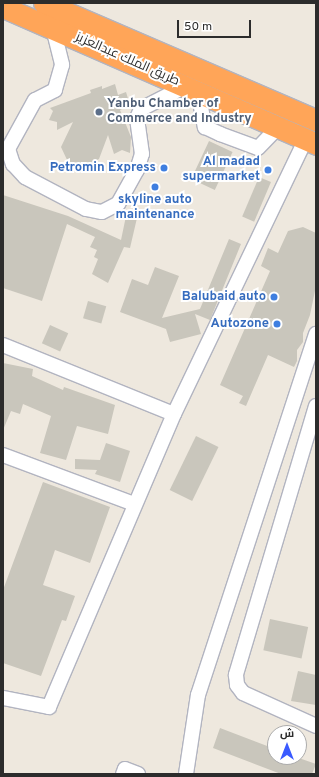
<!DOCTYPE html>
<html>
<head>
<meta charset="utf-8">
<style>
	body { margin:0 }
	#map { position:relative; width:319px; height:777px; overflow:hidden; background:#eee8de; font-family:Overpass,Cairo,sans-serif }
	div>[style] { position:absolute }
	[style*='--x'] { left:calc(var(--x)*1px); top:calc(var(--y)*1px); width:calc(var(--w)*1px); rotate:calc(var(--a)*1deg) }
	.building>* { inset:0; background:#c9c6bc; transform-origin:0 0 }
	.roads { filter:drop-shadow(1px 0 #b2b4c0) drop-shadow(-1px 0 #b2b4c0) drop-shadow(0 1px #b2b4c0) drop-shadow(0 -1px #b2b4c0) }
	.minor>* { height:14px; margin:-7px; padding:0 7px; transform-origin:7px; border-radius:7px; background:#fff }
	.highway>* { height:21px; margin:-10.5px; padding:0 10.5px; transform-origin:10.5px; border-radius:10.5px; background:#ffa558 }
	.dots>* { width:11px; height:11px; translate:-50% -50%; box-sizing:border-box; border:2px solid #fff; border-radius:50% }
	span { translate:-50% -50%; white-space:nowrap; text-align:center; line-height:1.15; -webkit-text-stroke:4px #fff; paint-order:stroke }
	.street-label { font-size:13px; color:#2c2c2c }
	.service-label { font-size:13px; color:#4e5e75; font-weight:700 }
	.left { translate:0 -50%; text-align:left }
	.shop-label { font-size:13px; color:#366cbe; font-weight:700 }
	.right { translate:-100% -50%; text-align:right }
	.frame { position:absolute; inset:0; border:4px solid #2c2c2c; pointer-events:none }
	.north { position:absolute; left:267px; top:725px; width:40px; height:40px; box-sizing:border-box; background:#fff; border:1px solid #ababab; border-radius:50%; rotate:0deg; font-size:11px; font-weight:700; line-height:16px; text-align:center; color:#2c2c2c }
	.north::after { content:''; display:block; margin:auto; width:14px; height:18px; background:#3a5aff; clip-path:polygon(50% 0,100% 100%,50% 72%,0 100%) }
	.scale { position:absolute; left:177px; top:20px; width:74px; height:18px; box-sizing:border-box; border:2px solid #2c2c2c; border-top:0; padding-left:5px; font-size:12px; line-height:14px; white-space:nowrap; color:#2c2c2c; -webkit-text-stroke:3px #fff; paint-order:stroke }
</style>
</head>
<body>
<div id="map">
	<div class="building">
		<div style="clip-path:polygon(115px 84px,118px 95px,126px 92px,130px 105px,120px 110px,131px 137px,130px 153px,122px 150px,114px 154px,108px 135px,99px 159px,87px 166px,82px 167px,77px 164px,75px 166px,72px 162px,68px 162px,61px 147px,73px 122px,57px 130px,57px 122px,49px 120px,53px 111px,50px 108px,91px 93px,90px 90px,102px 86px,102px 89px)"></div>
		<div style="left:209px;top:141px;width:26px;height:42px;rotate:25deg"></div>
		<div style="left:259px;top:177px;width:13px;height:43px;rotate:23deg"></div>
		<div style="clip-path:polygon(3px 195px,68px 216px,121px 240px,126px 216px,137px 218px,130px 248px,124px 247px,108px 283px,92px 274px,98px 259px,94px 257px,97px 250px,90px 247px,95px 237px,67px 224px,42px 301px,3px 288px)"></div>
		<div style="clip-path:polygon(303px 227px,316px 233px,316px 286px,310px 315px,303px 333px,303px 342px,297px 350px,297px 361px,294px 367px,268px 355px,246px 406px,239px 403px,243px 396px,220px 385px,270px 271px,261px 266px,268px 248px,278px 253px,288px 231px)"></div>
		<div style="clip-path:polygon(229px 239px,241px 244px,210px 320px,195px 314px,201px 334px,170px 342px,166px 329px,120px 312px,132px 279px,148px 285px,155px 267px,179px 276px,162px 318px,200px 309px)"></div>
		<div style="left:88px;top:301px;width:19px;height:18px;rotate:16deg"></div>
		<div style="left:50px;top:325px;width:20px;height:20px;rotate:24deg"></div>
		<div style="clip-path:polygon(3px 363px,33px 369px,32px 376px,63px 390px,64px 387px,115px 405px,108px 434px,77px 426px,66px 460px,40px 453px,51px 416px,23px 404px,20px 414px,11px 411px,3px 430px)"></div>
		<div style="left:196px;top:436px;width:25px;height:60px;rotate:26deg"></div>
		<div style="clip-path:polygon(106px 443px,130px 451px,120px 482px,95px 474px,97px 470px,75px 469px,75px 459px,100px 460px)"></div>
		<div style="clip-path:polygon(43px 482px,110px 507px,90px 563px,55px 550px,43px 585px,75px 596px,66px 621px,62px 620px,41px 676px,3px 663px,3px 590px)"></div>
		<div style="left:270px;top:619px;width:39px;height:32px;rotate:12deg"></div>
		<div style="clip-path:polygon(298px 671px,316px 675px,316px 705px,291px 701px)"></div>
		<div style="clip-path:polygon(220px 728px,275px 749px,275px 757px,296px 757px,316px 764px,312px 774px,281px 774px,213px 748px)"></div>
	</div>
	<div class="roads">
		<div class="minor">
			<div style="--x:53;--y:28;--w:38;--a:76"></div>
			<div style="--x:62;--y:65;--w:26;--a:106"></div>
			<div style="--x:55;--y:90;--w:22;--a:153"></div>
			<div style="--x:35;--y:100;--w:56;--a:118.9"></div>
			<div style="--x:8;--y:149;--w:16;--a:72"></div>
			<div style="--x:13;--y:164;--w:18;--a:47"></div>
			<div style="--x:25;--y:177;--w:69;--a:27.7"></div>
			<div style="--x:86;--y:209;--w:16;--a:11"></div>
			<div style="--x:102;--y:212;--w:18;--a:-27"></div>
			<div style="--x:118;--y:204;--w:39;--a:-61"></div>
			<div style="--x:137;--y:170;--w:17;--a:-73"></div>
			<div style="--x:142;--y:154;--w:36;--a:-98"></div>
			<div style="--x:137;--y:118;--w:10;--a:-66"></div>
			<div style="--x:141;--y:109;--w:51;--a:-27.1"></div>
			<div style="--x:198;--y:92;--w:36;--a:79"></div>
			<div style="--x:205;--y:127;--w:17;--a:25"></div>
			<div style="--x:220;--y:134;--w:40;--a:20.2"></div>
			<div style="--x:258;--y:148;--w:30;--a:-46"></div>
			<div style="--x:3;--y:345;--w:184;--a:22"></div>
			<div style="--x:316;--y:406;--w:281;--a:106.6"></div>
			<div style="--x:236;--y:675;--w:10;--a:84"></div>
			<div style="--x:237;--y:685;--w:10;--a:53"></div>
			<div style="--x:243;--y:693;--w:80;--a:24.3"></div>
			<div style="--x:3;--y:455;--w:140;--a:20.5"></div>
			<div style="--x:3;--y:698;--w:47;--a:11.1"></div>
			<div style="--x:49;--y:707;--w:319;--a:-66.9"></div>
			<div style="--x:174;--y:414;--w:305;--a:-64.4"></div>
			<div style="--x:123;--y:774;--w:5;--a:-68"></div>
			<div style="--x:125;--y:769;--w:14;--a:21"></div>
			<div style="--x:186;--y:774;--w:80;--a:-81.4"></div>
			<div style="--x:198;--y:695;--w:380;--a:-71.9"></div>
		</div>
		<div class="highway">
			<div style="--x:44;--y:3;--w:296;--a:23.3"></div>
			<div style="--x:3;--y:7;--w:342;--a:23.6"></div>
		</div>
	</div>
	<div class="dots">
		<div style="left:99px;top:112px;background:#5c6f8a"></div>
		<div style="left:164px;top:168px;background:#3f7fe0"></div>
		<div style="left:268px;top:170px;background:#3f7fe0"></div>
		<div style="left:155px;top:187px;background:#3f7fe0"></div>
		<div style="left:274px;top:297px;background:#3f7fe0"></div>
		<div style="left:277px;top:324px;background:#3f7fe0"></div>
	</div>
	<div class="street-label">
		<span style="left:127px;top:60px;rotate:24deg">طريق الملك عبدالعزيز</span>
	</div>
	<div class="service-label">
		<span class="left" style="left:107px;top:112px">Yanbu Chamber of<br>Commerce and Industry</span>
	</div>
	<div class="shop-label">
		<span class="right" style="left:260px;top:170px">Al madad<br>supermarket</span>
		<span class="right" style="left:156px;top:168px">Petromin Express</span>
		<span style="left:155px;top:208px">skyline auto<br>maintenance</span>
		<span class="right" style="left:266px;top:297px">Balubaid auto</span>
		<span class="right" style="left:269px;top:324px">Autozone</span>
	</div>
	<div class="frame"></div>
	<div class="north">ش</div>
	<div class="scale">50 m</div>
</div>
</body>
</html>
